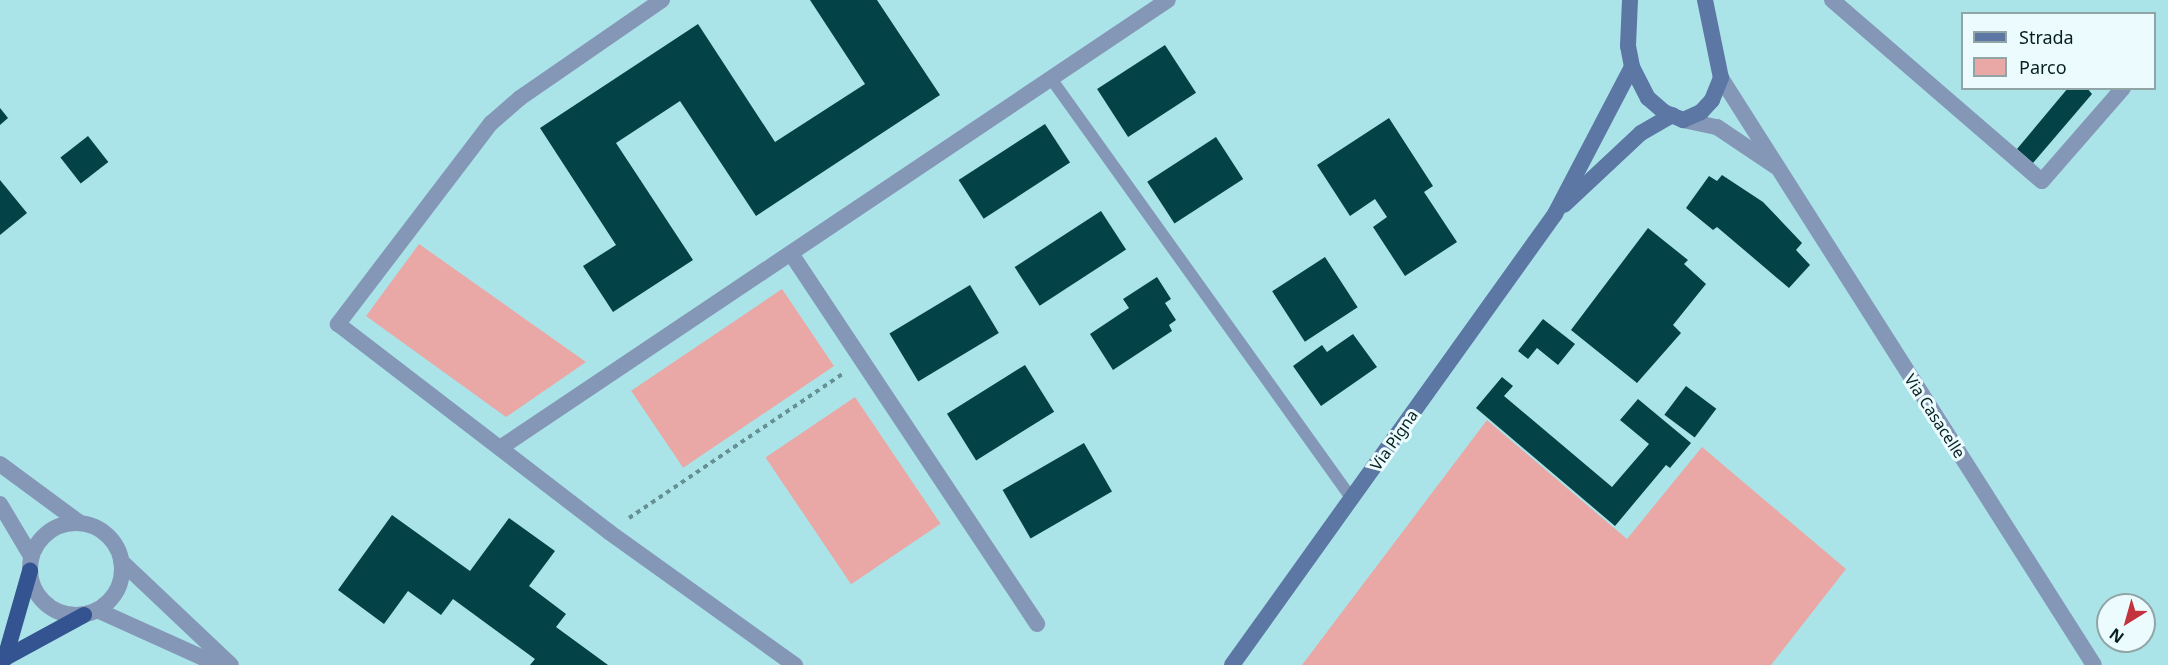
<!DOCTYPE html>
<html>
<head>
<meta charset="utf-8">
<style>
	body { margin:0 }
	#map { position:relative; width:2168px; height:665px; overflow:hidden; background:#abe4e8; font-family:"Noto Sans",sans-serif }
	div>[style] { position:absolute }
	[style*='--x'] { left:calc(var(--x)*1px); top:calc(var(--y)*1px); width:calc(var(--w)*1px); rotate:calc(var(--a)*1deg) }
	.green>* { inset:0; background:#e9a8a5; transform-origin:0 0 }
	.building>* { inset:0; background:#034347; transform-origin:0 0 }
	.path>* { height:4px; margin-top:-2px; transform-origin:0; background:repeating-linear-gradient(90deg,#669194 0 4.5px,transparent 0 9px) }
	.service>* { height:12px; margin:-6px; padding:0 6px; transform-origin:6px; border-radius:6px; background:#8597b7 }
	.minor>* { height:16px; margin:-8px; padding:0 8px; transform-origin:8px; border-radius:8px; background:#8597b7 }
	.tertiary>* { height:16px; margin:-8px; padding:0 8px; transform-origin:8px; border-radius:8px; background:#8597b7 }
	.tertiary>.ring { margin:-8px; padding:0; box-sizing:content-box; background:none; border:16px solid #8597b7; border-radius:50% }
	.secondary>* { height:16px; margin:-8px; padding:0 8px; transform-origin:8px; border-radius:8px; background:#5d77a5 }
	.trunk>* { height:16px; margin:-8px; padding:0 8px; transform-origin:8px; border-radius:8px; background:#345491 }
	span { translate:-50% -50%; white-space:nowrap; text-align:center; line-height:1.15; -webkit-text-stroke:6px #ecfcfe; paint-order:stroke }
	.street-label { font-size:16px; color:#081f21 }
	.legend { position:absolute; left:1961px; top:12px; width:195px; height:78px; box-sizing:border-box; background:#ecfcfe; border:2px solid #91a4a6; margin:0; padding:8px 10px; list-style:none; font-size:18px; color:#081f21 }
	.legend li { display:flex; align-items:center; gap:12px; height:30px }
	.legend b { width:30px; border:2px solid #91a4a6 }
	.north { position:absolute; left:2096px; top:593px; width:60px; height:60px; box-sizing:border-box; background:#ecfcfe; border:2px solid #91a4a6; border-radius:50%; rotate:217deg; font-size:16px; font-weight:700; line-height:24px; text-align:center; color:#081f21 }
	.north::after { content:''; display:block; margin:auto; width:21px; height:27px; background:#c3333d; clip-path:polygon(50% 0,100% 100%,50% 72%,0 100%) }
</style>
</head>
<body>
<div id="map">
	<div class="green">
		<div style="clip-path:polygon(419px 244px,586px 362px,506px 417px,366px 316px)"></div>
		<div style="left:782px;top:289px;width:93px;height:182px;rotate:56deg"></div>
		<div style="left:855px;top:397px;width:153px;height:108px;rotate:56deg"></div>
		<div style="clip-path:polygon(1487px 420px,1627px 539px,1702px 447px,1846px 569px,1771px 665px,1302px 665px)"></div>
	</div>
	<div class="building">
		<div style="clip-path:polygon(810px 0,877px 0,940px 95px,756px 216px,680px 101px,616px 143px,693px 260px,613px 312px,583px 266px,616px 245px,540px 128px,698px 24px,775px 142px,865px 84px)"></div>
		<div style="left:1165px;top:45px;width:57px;height:81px;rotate:57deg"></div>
		<div style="clip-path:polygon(2068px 88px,2087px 88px,2092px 94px,2033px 163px,2017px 149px)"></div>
		<div style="clip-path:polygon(0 108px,8px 118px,0 125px)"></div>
		<div style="clip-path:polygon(1389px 118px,1433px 186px,1424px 192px,1457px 242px,1405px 276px,1373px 227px,1387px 217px,1375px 199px,1350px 216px,1317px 165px)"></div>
		<div style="left:1045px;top:124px;width:46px;height:103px;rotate:57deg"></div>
		<div style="left:88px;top:136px;width:33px;height:35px;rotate:52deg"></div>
		<div style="left:1216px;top:137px;width:50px;height:82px;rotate:57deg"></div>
		<div style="clip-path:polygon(1722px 175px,1763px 202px,1802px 243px,1796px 250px,1810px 265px,1789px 288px,1717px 227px,1713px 230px,1686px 208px,1709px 176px,1717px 181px)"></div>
		<div style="clip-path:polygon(0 180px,27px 213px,0 235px)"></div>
		<div style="left:1101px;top:211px;width:46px;height:103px;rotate:57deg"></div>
		<div style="clip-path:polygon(1648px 228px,1688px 260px,1684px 264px,1706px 284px,1673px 325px,1681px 333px,1637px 383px,1571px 330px)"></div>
		<div style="left:1325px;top:257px;width:60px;height:63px;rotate:57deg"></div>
		<div style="clip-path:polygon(1157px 277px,1171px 299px,1165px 303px,1176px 320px,1169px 325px,1172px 331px,1113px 370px,1090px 334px,1129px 308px,1123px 299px)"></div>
		<div style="left:970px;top:285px;width:56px;height:94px;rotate:59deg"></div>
		<div style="clip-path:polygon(1543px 319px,1575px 344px,1558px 365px,1537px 348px,1528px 359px,1518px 351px)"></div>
		<div style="clip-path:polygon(1353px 334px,1377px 367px,1321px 406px,1293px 366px,1322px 345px,1327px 352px)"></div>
		<div style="left:1025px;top:365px;width:55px;height:92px;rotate:58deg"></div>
		<div style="clip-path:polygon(1502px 377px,1513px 386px,1504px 396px,1612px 487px,1649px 444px,1620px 420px,1638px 399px,1691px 443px,1670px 468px,1666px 465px,1615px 526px,1476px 408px)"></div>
		<div style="left:1686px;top:386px;width:38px;height:36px;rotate:37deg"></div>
		<div style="left:1084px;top:443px;width:56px;height:94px;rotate:60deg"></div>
		<div style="clip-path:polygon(392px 515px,470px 571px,509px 518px,555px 551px,529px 586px,566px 614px,556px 627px,608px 665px,530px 665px,535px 659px,453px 599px,441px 615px,408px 591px,384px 624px,338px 590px)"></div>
	</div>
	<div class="path">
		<div style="--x:629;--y:518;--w:259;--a:-34"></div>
	</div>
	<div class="service">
		<div style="--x:1052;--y:80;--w:515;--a:54.4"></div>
	</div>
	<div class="minor">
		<div style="--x:662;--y:0;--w:173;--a:145.4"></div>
		<div style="--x:520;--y:98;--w:38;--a:139"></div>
		<div style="--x:491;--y:123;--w:253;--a:127.3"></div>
		<div style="--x:338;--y:324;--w:342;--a:37.5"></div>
		<div style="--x:609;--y:532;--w:229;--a:35.6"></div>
		<div style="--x:1832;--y:0;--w:277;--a:40.8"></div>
		<div style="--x:2042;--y:181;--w:123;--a:-48.9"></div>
		<div style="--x:792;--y:255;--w:443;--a:56.4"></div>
		<div style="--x:500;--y:448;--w:804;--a:-33.85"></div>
	</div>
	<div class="tertiary">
		<div style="--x:1721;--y:78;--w:695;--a:57.57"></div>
		<div style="--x:1683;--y:120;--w:35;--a:12"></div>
		<div style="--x:1717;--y:127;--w:70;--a:33.9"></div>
		<div style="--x:0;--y:464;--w:99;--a:36.4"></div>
		<div style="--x:0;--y:504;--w:61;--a:59.2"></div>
		<div class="ring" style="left:30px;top:523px;width:76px;height:76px"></div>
		<div style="--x:121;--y:561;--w:151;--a:43.4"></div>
		<div style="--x:97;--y:610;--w:134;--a:24.3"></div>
	</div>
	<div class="secondary">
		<div style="--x:1630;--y:0;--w:46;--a:92.5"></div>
		<div style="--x:1628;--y:46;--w:21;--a:79"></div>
		<div style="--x:1632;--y:67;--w:35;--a:63"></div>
		<div style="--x:1648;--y:98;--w:21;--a:41"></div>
		<div style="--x:1664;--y:112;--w:21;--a:23"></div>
		<div style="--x:1683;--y:120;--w:20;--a:-24"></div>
		<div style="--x:1701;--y:112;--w:16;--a:-47"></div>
		<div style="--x:1712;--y:100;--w:24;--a:-68"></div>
		<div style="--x:1721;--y:78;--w:80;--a:-101.6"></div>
		<div style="--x:1564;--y:205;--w:105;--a:-43.1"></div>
		<div style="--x:1641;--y:133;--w:36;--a:-30"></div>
		<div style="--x:1232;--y:665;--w:555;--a:-54.39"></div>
		<div style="--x:1555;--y:214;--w:166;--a:-62.4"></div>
	</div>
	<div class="trunk">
		<div style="--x:5;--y:658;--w:91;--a:-74"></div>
		<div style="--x:0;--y:665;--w:9;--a:-54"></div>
		<div style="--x:5;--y:658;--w:90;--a:-28.6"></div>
	</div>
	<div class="street-label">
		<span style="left:1935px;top:416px;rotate:57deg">Via Casacelle</span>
		<span style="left:1394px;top:440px;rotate:-55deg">Via Pigna</span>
	</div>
	<ul class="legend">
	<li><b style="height:8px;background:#5d77a5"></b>Strada</li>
	<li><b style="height:16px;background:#e9a8a5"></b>Parco</li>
	</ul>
	<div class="north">N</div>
</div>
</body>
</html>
